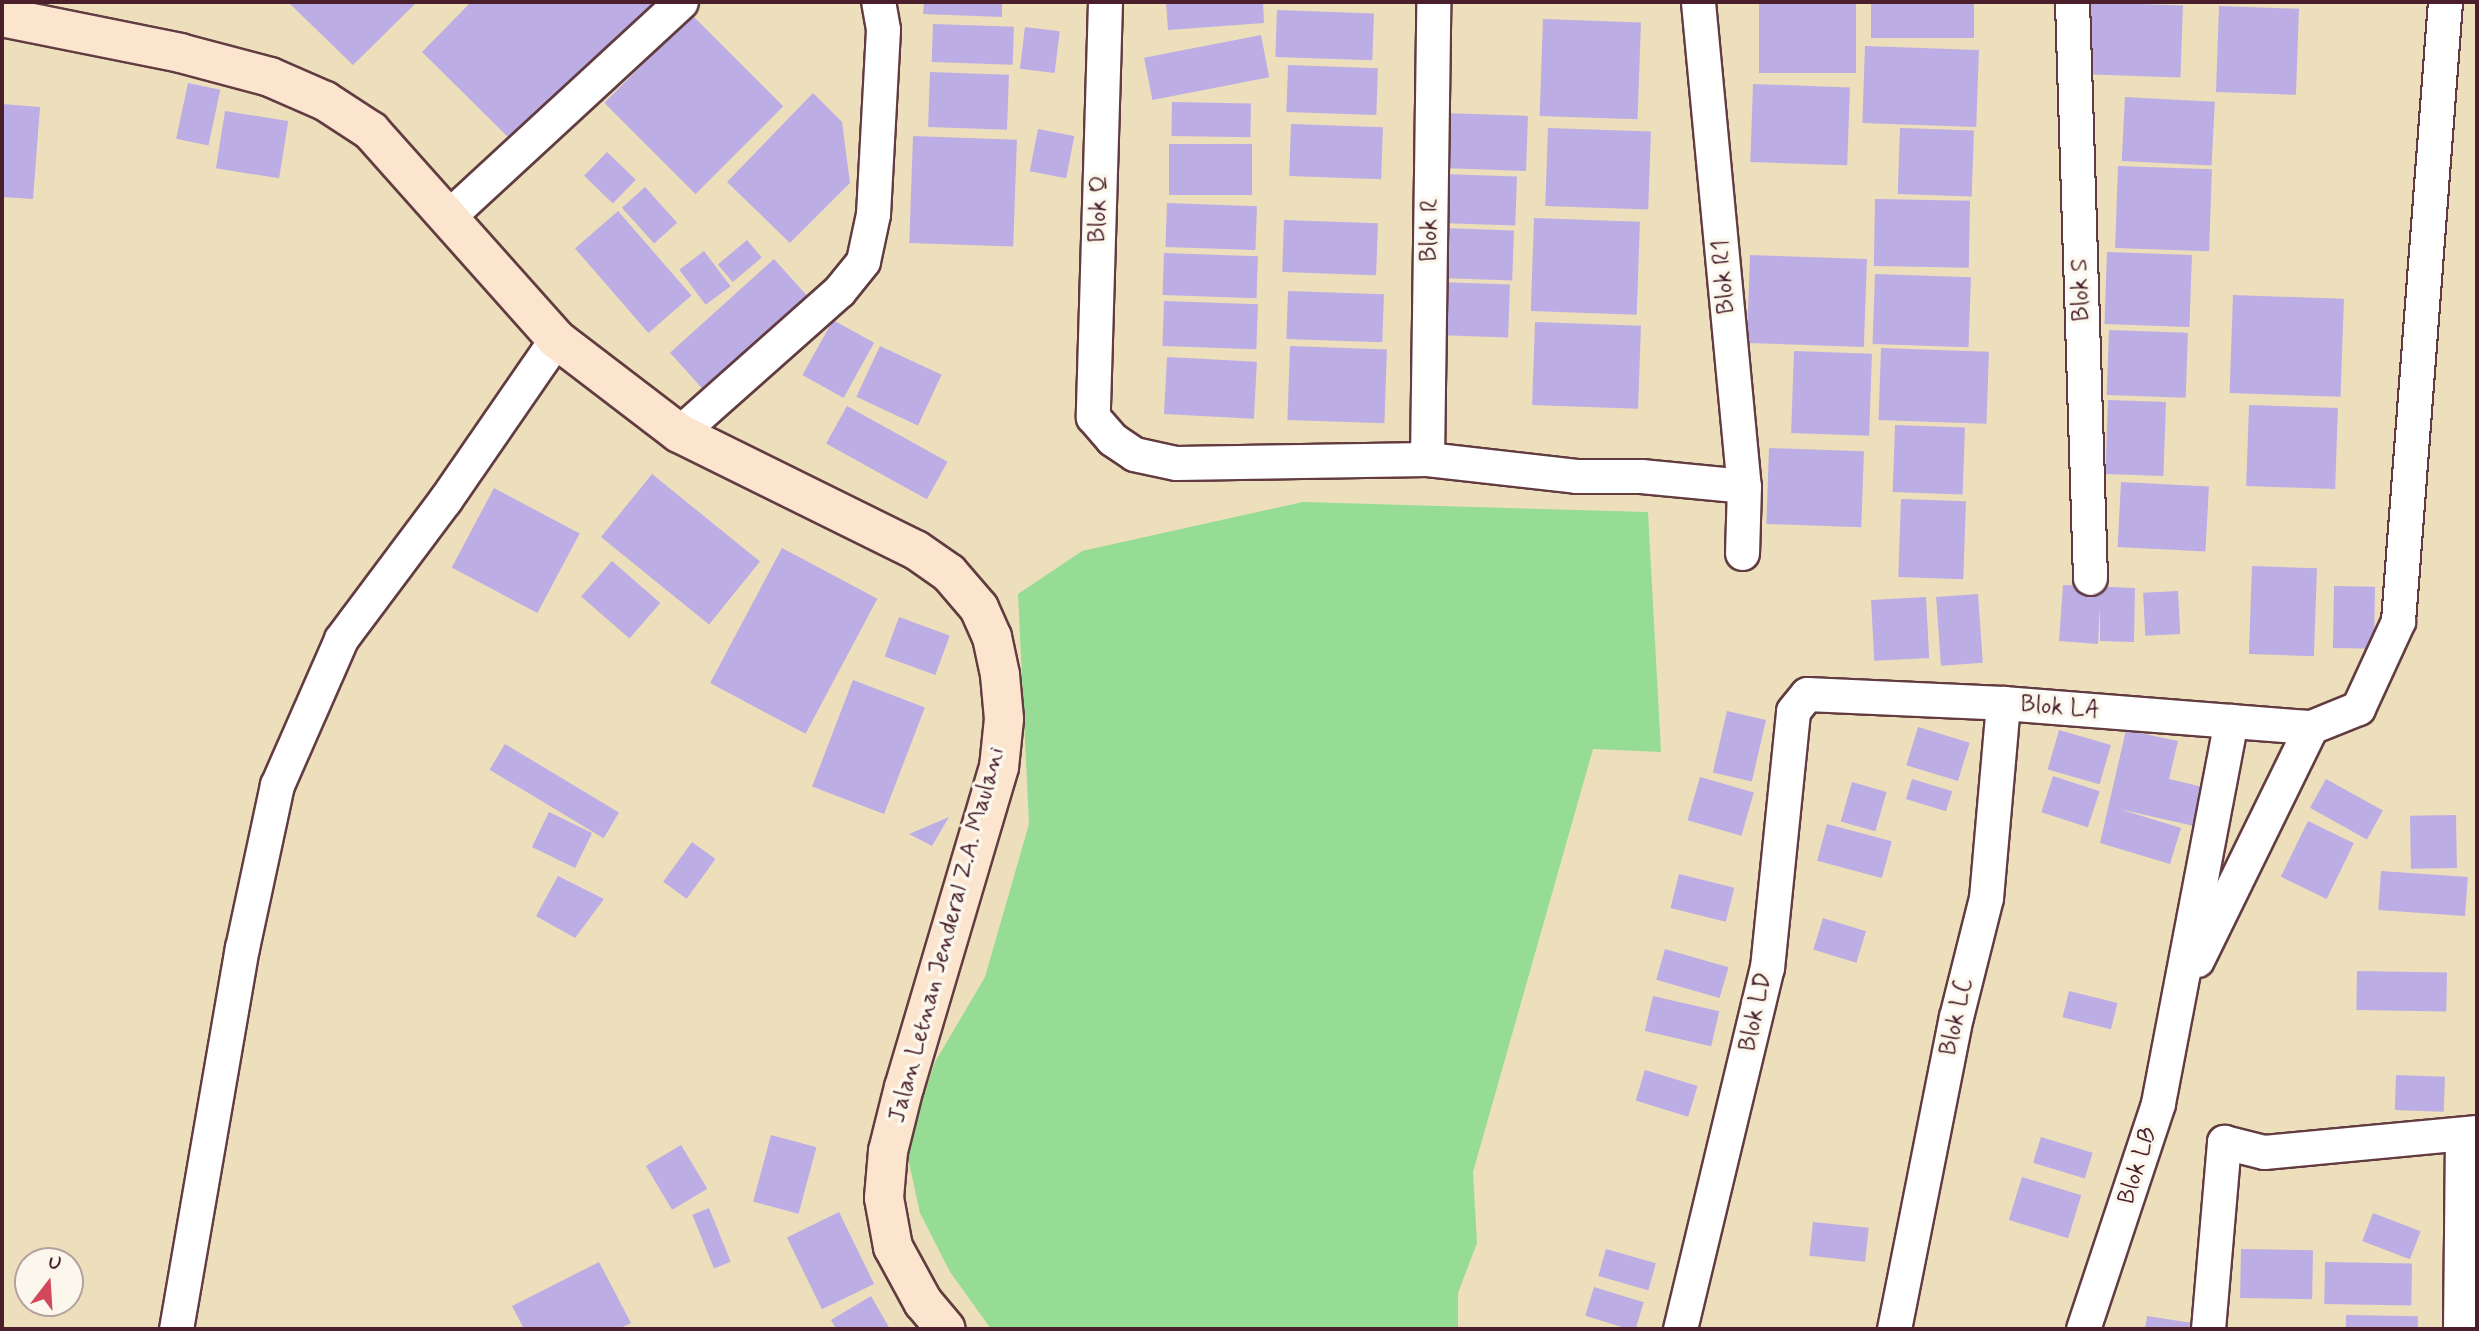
<!DOCTYPE html>
<html>
<head>
<meta charset="utf-8">
<style>
	body { margin:0 }
	#map { position:relative; width:2479px; height:1331px; overflow:hidden; background:#eddfbc; font-family:Mynerve,sans-serif }
	div>[style] { position:absolute }
	[style*='--x'] { left:calc(var(--x)*1px); top:calc(var(--y)*1px); width:calc(var(--w)*1px); rotate:calc(var(--a)*1deg) }
	.green>* { inset:0; background:#97dc95 }
	.building>* { inset:0; background:#bcade4; transform-origin:0 0 }
	.roads { filter:drop-shadow(2px 0 #623c41) drop-shadow(-2px 0 #623c41) drop-shadow(0 2px #623c41) drop-shadow(0 -2px #623c41) }
	.street>* { height:33px; margin:-16.5px; padding:0 16.5px; transform-origin:16.5px; border-radius:16.5px; background:#fff }
	.secondary>* { height:38px; margin:-19px; padding:0 19px; transform-origin:19px; border-radius:19px; background:#fce5cf }
	span { translate:-50% -50%; white-space:nowrap; text-align:center; line-height:1.15; -webkit-text-stroke:7px #fbf7ec; paint-order:stroke }
	.street-label { font-size:24px; color:#4a1f2b }
	.frame { position:absolute; inset:0; border:4px solid #4a1f2b; pointer-events:none }
	.north { position:absolute; left:14px; top:1247px; width:70px; height:70px; box-sizing:border-box; background:#fbf7ec; border:2px solid #b4a19f; border-radius:50%; rotate:17deg; font-size:19px; font-weight:700; line-height:28px; text-align:center; color:#4a1f2b }
	.north::after { content:''; display:block; margin:auto; width:24px; height:32px; background:#d1495b; clip-path:polygon(50% 0,100% 100%,50% 72%,0 100%) }
</style>
</head>
<body>
<div id="map">
	<div class="green">
		<div style="clip-path:polygon(1303px 502px,1648px 512px,1661px 752px,1593px 749px,1473px 1172px,1477px 1243px,1458px 1293px,1458px 1329px,991px 1329px,950px 1272px,920px 1213px,906px 1149px,935px 1062px,985px 977px,1029px 824px,1018px 594px,1082px 551px)"></div>
	</div>
	<div class="building">
		<div style="clip-path:polygon(288px 2px,417px 2px,353px 65px)"></div>
		<div style="clip-path:polygon(471px 2px,661px 2px,518px 147px,422px 52px)"></div>
		<div style="clip-path:polygon(924px 2px,1002px 2px,1002px 17px,923px 14px)"></div>
		<div style="clip-path:polygon(1166px 2px,1263px 2px,1264px 23px,1168px 30px)"></div>
		<div style="left:1759px;top:2px;width:97px;height:71px"></div>
		<div style="left:1871px;top:2px;width:103px;height:36px"></div>
		<div style="left:2081px;top:2px;width:102px;height:72px;rotate:2deg"></div>
		<div style="left:2219px;top:6px;width:80px;height:86px;rotate:2deg"></div>
		<div style="left:1277px;top:10px;width:97px;height:47px;rotate:2deg"></div>
		<div style="left:692px;top:15px;width:129px;height:124px;rotate:45deg"></div>
		<div style="left:1543px;top:19px;width:98px;height:97px;rotate:2deg"></div>
		<div style="left:933px;top:24px;width:81px;height:38px;rotate:2deg"></div>
		<div style="left:1025px;top:27px;width:35px;height:42px;rotate:7deg"></div>
		<div style="left:1261px;top:35px;width:43px;height:119px;rotate:79deg"></div>
		<div style="left:1865px;top:46px;width:114px;height:77px;rotate:2deg"></div>
		<div style="left:1288px;top:65px;width:90px;height:47px;rotate:2deg"></div>
		<div style="left:930px;top:72px;width:79px;height:55px;rotate:2deg"></div>
		<div style="left:188px;top:83px;width:33px;height:57px;rotate:12deg"></div>
		<div style="left:1753px;top:84px;width:97px;height:78px;rotate:2deg"></div>
		<div style="clip-path:polygon(813px 93px,842px 122px,850px 183px,790px 243px,727px 182px)"></div>
		<div style="left:2125px;top:97px;width:90px;height:64px;rotate:3deg"></div>
		<div style="left:1172px;top:102px;width:79px;height:34px;rotate:1deg"></div>
		<div style="clip-path:polygon(2px 104px,40px 107px,33px 199px,2px 197px)"></div>
		<div style="left:225px;top:111px;width:64px;height:58px;rotate:9deg"></div>
		<div style="left:1444px;top:113px;width:84px;height:55px;rotate:2deg"></div>
		<div style="left:1291px;top:124px;width:92px;height:52px;rotate:2deg"></div>
		<div style="left:1548px;top:128px;width:103px;height:78px;rotate:2deg"></div>
		<div style="left:1900px;top:128px;width:74px;height:66px;rotate:2deg"></div>
		<div style="left:1038px;top:129px;width:37px;height:43px;rotate:11deg"></div>
		<div style="left:913px;top:136px;width:104px;height:107px;rotate:2deg"></div>
		<div style="left:1169px;top:144px;width:83px;height:51px"></div>
		<div style="left:607px;top:152px;width:40px;height:33px;rotate:44deg"></div>
		<div style="left:2118px;top:166px;width:94px;height:82px;rotate:2deg"></div>
		<div style="left:1442px;top:174px;width:75px;height:49px;rotate:2deg"></div>
		<div style="left:645px;top:187px;width:48px;height:31px;rotate:48deg"></div>
		<div style="left:1875px;top:199px;width:95px;height:67px;rotate:1deg"></div>
		<div style="left:1167px;top:203px;width:90px;height:44px;rotate:2deg"></div>
		<div style="left:618px;top:211px;width:112px;height:57px;rotate:49deg"></div>
		<div style="left:1534px;top:218px;width:106px;height:93px;rotate:2deg"></div>
		<div style="left:1284px;top:220px;width:94px;height:52px;rotate:2deg"></div>
		<div style="left:1442px;top:228px;width:72px;height:50px;rotate:2deg"></div>
		<div style="left:747px;top:240px;width:23px;height:38px;rotate:50deg"></div>
		<div style="left:704px;top:251px;width:44px;height:31px;rotate:53deg"></div>
		<div style="left:2107px;top:252px;width:85px;height:72px;rotate:2deg"></div>
		<div style="left:1164px;top:253px;width:94px;height:42px;rotate:2deg"></div>
		<div style="left:1750px;top:255px;width:117px;height:88px;rotate:2deg"></div>
		<div style="left:774px;top:259px;width:59px;height:140px;rotate:48deg"></div>
		<div style="left:1875px;top:274px;width:96px;height:70px;rotate:2deg"></div>
		<div style="left:1437px;top:282px;width:73px;height:53px;rotate:2deg"></div>
		<div style="left:1288px;top:291px;width:96px;height:48px;rotate:2deg"></div>
		<div style="left:2233px;top:295px;width:111px;height:98px;rotate:2deg"></div>
		<div style="left:1164px;top:301px;width:94px;height:45px;rotate:2deg"></div>
		<div style="left:833px;top:320px;width:47px;height:63px;rotate:29deg"></div>
		<div style="left:1535px;top:322px;width:106px;height:83px;rotate:2deg"></div>
		<div style="left:2109px;top:330px;width:79px;height:65px;rotate:2deg"></div>
		<div style="left:880px;top:346px;width:68px;height:56px;rotate:25deg"></div>
		<div style="left:1290px;top:346px;width:97px;height:74px;rotate:2deg"></div>
		<div style="left:1881px;top:348px;width:108px;height:72px;rotate:2deg"></div>
		<div style="left:1794px;top:351px;width:78px;height:82px;rotate:2deg"></div>
		<div style="left:1167px;top:357px;width:90px;height:57px;rotate:3deg"></div>
		<div style="left:2108px;top:400px;width:58px;height:74px;rotate:2deg"></div>
		<div style="left:2249px;top:405px;width:89px;height:81px;rotate:2deg"></div>
		<div style="left:847px;top:406px;width:115px;height:43px;rotate:29deg"></div>
		<div style="left:1895px;top:425px;width:70px;height:67px;rotate:2deg"></div>
		<div style="left:1769px;top:448px;width:95px;height:76px;rotate:2deg"></div>
		<div style="left:652px;top:474px;width:139px;height:81px;rotate:39deg"></div>
		<div style="left:2121px;top:482px;width:88px;height:65px;rotate:3deg"></div>
		<div style="left:494px;top:488px;width:97px;height:90px;rotate:28deg"></div>
		<div style="left:1901px;top:499px;width:65px;height:78px;rotate:2deg"></div>
		<div style="left:782px;top:548px;width:108px;height:153px;rotate:28deg"></div>
		<div style="left:612px;top:561px;width:64px;height:47px;rotate:41deg"></div>
		<div style="left:2252px;top:566px;width:65px;height:88px;rotate:2deg"></div>
		<div style="clip-path:polygon(2063px 585px,2135px 588px,2134px 642px,2100px 641px,2100px 606px,2098px 644px,2059px 641px)"></div>
		<div style="left:2334px;top:586px;width:41px;height:62px;rotate:1deg"></div>
		<div style="left:2178px;top:591px;width:43px;height:35px;rotate:87deg"></div>
		<div style="left:1978px;top:594px;width:69px;height:42px;rotate:86deg"></div>
		<div style="left:1926px;top:597px;width:61px;height:55px;rotate:87deg"></div>
		<div style="left:899px;top:617px;width:54px;height:42px;rotate:20deg"></div>
		<div style="left:853px;top:680px;width:77px;height:114px;rotate:21deg"></div>
		<div style="left:1727px;top:711px;width:40px;height:63px;rotate:13deg"></div>
		<div style="left:1918px;top:727px;width:54px;height:40px;rotate:17deg"></div>
		<div style="left:2059px;top:730px;width:54px;height:41px;rotate:16deg"></div>
		<div style="clip-path:polygon(2126px 730px,2178px 741px,2169px 779px,2203px 787px,2194px 826px,2119px 809px,2181px 828px,2170px 864px,2100px 843px)"></div>
		<div style="left:505px;top:744px;width:133px;height:30px;rotate:31deg"></div>
		<div style="left:2053px;top:776px;width:49px;height:38px;rotate:18deg"></div>
		<div style="left:1700px;top:777px;width:56px;height:45px;rotate:16deg"></div>
		<div style="left:1912px;top:779px;width:42px;height:21px;rotate:17deg"></div>
		<div style="left:2326px;top:779px;width:65px;height:33px;rotate:29deg"></div>
		<div style="left:1852px;top:782px;width:36px;height:41px;rotate:16deg"></div>
		<div style="left:549px;top:812px;width:48px;height:39px;rotate:26deg"></div>
		<div style="left:2456px;top:815px;width:53px;height:46px;rotate:89deg"></div>
		<div style="clip-path:polygon(949px 817px,932px 846px,909px 834px)"></div>
		<div style="left:2308px;top:821px;width:51px;height:62px;rotate:26deg"></div>
		<div style="left:1827px;top:824px;width:67px;height:38px;rotate:15deg"></div>
		<div style="left:692px;top:842px;width:29px;height:49px;rotate:36deg"></div>
		<div style="left:2381px;top:871px;width:87px;height:39px;rotate:4deg"></div>
		<div style="left:1679px;top:874px;width:57px;height:35px;rotate:14deg"></div>
		<div style="clip-path:polygon(558px 876px,604px 899px,575px 938px,536px 916px)"></div>
		<div style="left:1823px;top:918px;width:45px;height:33px;rotate:17deg"></div>
		<div style="left:1665px;top:949px;width:66px;height:32px;rotate:16deg"></div>
		<div style="left:2357px;top:971px;width:90px;height:39px;rotate:1deg"></div>
		<div style="left:2069px;top:991px;width:50px;height:27px;rotate:14deg"></div>
		<div style="left:1653px;top:996px;width:68px;height:36px;rotate:13deg"></div>
		<div style="left:1645px;top:1070px;width:55px;height:32px;rotate:17deg"></div>
		<div style="left:2396px;top:1075px;width:49px;height:35px;rotate:2deg"></div>
		<div style="left:771px;top:1135px;width:47px;height:69px;rotate:15deg"></div>
		<div style="left:2041px;top:1137px;width:54px;height:27px;rotate:17deg"></div>
		<div style="left:681px;top:1145px;width:51px;height:41px;rotate:59deg"></div>
		<div style="left:2022px;top:1177px;width:62px;height:45px;rotate:17deg"></div>
		<div style="left:709px;top:1208px;width:58px;height:18px;rotate:68deg"></div>
		<div style="left:839px;top:1212px;width:80px;height:58px;rotate:64deg"></div>
		<div style="left:2373px;top:1213px;width:51px;height:30px;rotate:21deg"></div>
		<div style="left:1813px;top:1222px;width:56px;height:34px;rotate:6deg"></div>
		<div style="left:1606px;top:1249px;width:52px;height:28px;rotate:16deg"></div>
		<div style="left:2241px;top:1249px;width:72px;height:49px;rotate:1deg"></div>
		<div style="clip-path:polygon(599px 1262px,631px 1323px,619px 1329px,524px 1329px,512px 1306px)"></div>
		<div style="left:2325px;top:1262px;width:87px;height:42px;rotate:1deg"></div>
		<div style="left:1594px;top:1287px;width:52px;height:30px;rotate:17deg"></div>
		<div style="clip-path:polygon(871px 1296px,890px 1329px,836px 1329px,831px 1320px)"></div>
		<div style="left:2346px;top:1315px;width:72px;height:14px;rotate:1deg"></div>
		<div style="clip-path:polygon(2147px 1316px,2192px 1323px,2191px 1329px,2145px 1329px)"></div>
	</div>
	<div class="roads">
		<div class="street">
			<div style="--x:1105;--y:2;--w:415;--a:91.7"></div>
			<div style="--x:1093;--y:417;--w:29;--a:49"></div>
			<div style="--x:1112;--y:439;--w:27;--a:34"></div>
			<div style="--x:1134;--y:454;--w:43;--a:12.1"></div>
			<div style="--x:1176;--y:463;--w:251;--a:-0.9"></div>
			<div style="--x:1427;--y:459;--w:150;--a:6.5"></div>
			<div style="--x:1576;--y:476;--w:65;--a:0"></div>
			<div style="--x:1641;--y:476;--w:103;--a:5.5"></div>
			<div style="--x:1698;--y:2;--w:486;--a:84.6"></div>
			<div style="--x:1744;--y:486;--w:67;--a:91.7"></div>
			<div style="--x:2072;--y:2;--w:576;--a:88.21"></div>
			<div style="--x:450;--y:215;--w:314;--a:-42.7"></div>
			<div style="--x:679;--y:433;--w:214;--a:-41.6"></div>
			<div style="--x:839;--y:291;--w:38;--a:-51"></div>
			<div style="--x:863;--y:261;--w:48;--a:-78"></div>
			<div style="--x:873;--y:214;--w:185;--a:-86.9"></div>
			<div style="--x:883;--y:29;--w:27;--a:-100"></div>
			<div style="--x:1427;--y:459;--w:457;--a:-89.2"></div>
			<div style="--x:2197;--y:960;--w:259;--a:-63.9"></div>
			<div style="--x:176;--y:1329;--w:387;--a:-80.2"></div>
			<div style="--x:242;--y:948;--w:167;--a:-77.9"></div>
			<div style="--x:277;--y:785;--w:159;--a:-66.3"></div>
			<div style="--x:341;--y:639;--w:174;--a:-53.2"></div>
			<div style="--x:445;--y:500;--w:196;--a:-55.4"></div>
			<div style="--x:1680;--y:1329;--w:371;--a:-76.5"></div>
			<div style="--x:1767;--y:968;--w:258;--a:-84.2"></div>
			<div style="--x:1793;--y:711;--w:22;--a:-51"></div>
			<div style="--x:1807;--y:694;--w:196;--a:2.6"></div>
			<div style="--x:2003;--y:703;--w:309;--a:4.5"></div>
			<div style="--x:2311;--y:727;--w:51;--a:-22"></div>
			<div style="--x:2358;--y:708;--w:96;--a:-65.3"></div>
			<div style="--x:2398;--y:621;--w:621;--a:-85.66"></div>
			<div style="--x:1894;--y:1329;--w:318;--a:-78.8"></div>
			<div style="--x:1956;--y:1017;--w:123;--a:-75.9"></div>
			<div style="--x:1986;--y:898;--w:196;--a:-85"></div>
			<div style="--x:2083;--y:1329;--w:238;--a:-71.6"></div>
			<div style="--x:2158;--y:1103;--w:389;--a:-79.2"></div>
			<div style="--x:2208;--y:1329;--w:188;--a:-85.1"></div>
			<div style="--x:2224;--y:1142;--w:41;--a:14"></div>
			<div style="--x:2264;--y:1152;--w:214;--a:-5.4"></div>
			<div style="--x:2460;--y:1329;--w:194;--a:-89.4"></div>
		</div>
		<div class="secondary">
			<div style="--x:2;--y:17;--w:182;--a:11.4"></div>
			<div style="--x:180;--y:53;--w:93;--a:14.9"></div>
			<div style="--x:270;--y:77;--w:60;--a:23.6"></div>
			<div style="--x:325;--y:101;--w:55;--a:33.1"></div>
			<div style="--x:371;--y:131;--w:278;--a:48.3"></div>
			<div style="--x:556;--y:339;--w:155;--a:37.4"></div>
			<div style="--x:679;--y:433;--w:264;--a:26.3"></div>
			<div style="--x:916;--y:550;--w:40;--a:34.9"></div>
			<div style="--x:949;--y:573;--w:46;--a:49.4"></div>
			<div style="--x:979;--y:608;--w:32;--a:66"></div>
			<div style="--x:992;--y:637;--w:39;--a:78"></div>
			<div style="--x:1000;--y:675;--w:44;--a:84.8"></div>
			<div style="--x:1004;--y:719;--w:48;--a:95.9"></div>
			<div style="--x:999;--y:767;--w:334;--a:106.5"></div>
			<div style="--x:904;--y:1087;--w:66;--a:104"></div>
			<div style="--x:888;--y:1151;--w:47;--a:94.9"></div>
			<div style="--x:884;--y:1198;--w:50;--a:79.6"></div>
			<div style="--x:893;--y:1247;--w:63;--a:61.4"></div>
			<div style="--x:923;--y:1302;--w:35;--a:50"></div>
		</div>
	</div>
	<div class="street-label">
		<span style="left:1099px;top:209px;rotate:-88deg">Blok Q</span>
		<span style="left:1430px;top:230px;rotate:-89deg">Blok R</span>
		<span style="left:1724px;top:277px;rotate:-95deg">Blok R1</span>
		<span style="left:2081px;top:290px;rotate:-92deg">Blok S</span>
		<span style="left:2060px;top:708px;rotate:5deg">Blok LA</span>
		<span style="left:947px;top:935px;rotate:-75deg">Jalan Letnan Jenderal Z.A. Maulani</span>
		<span style="left:1756px;top:1012px;rotate:-78deg">Blok LD</span>
		<span style="left:1957px;top:1017px;rotate:-77deg">Blok LC</span>
		<span style="left:2138px;top:1166px;rotate:-72deg">Blok LB</span>
	</div>
	<div class="frame"></div>
	<div class="north">U</div>
</div>
</body>
</html>
